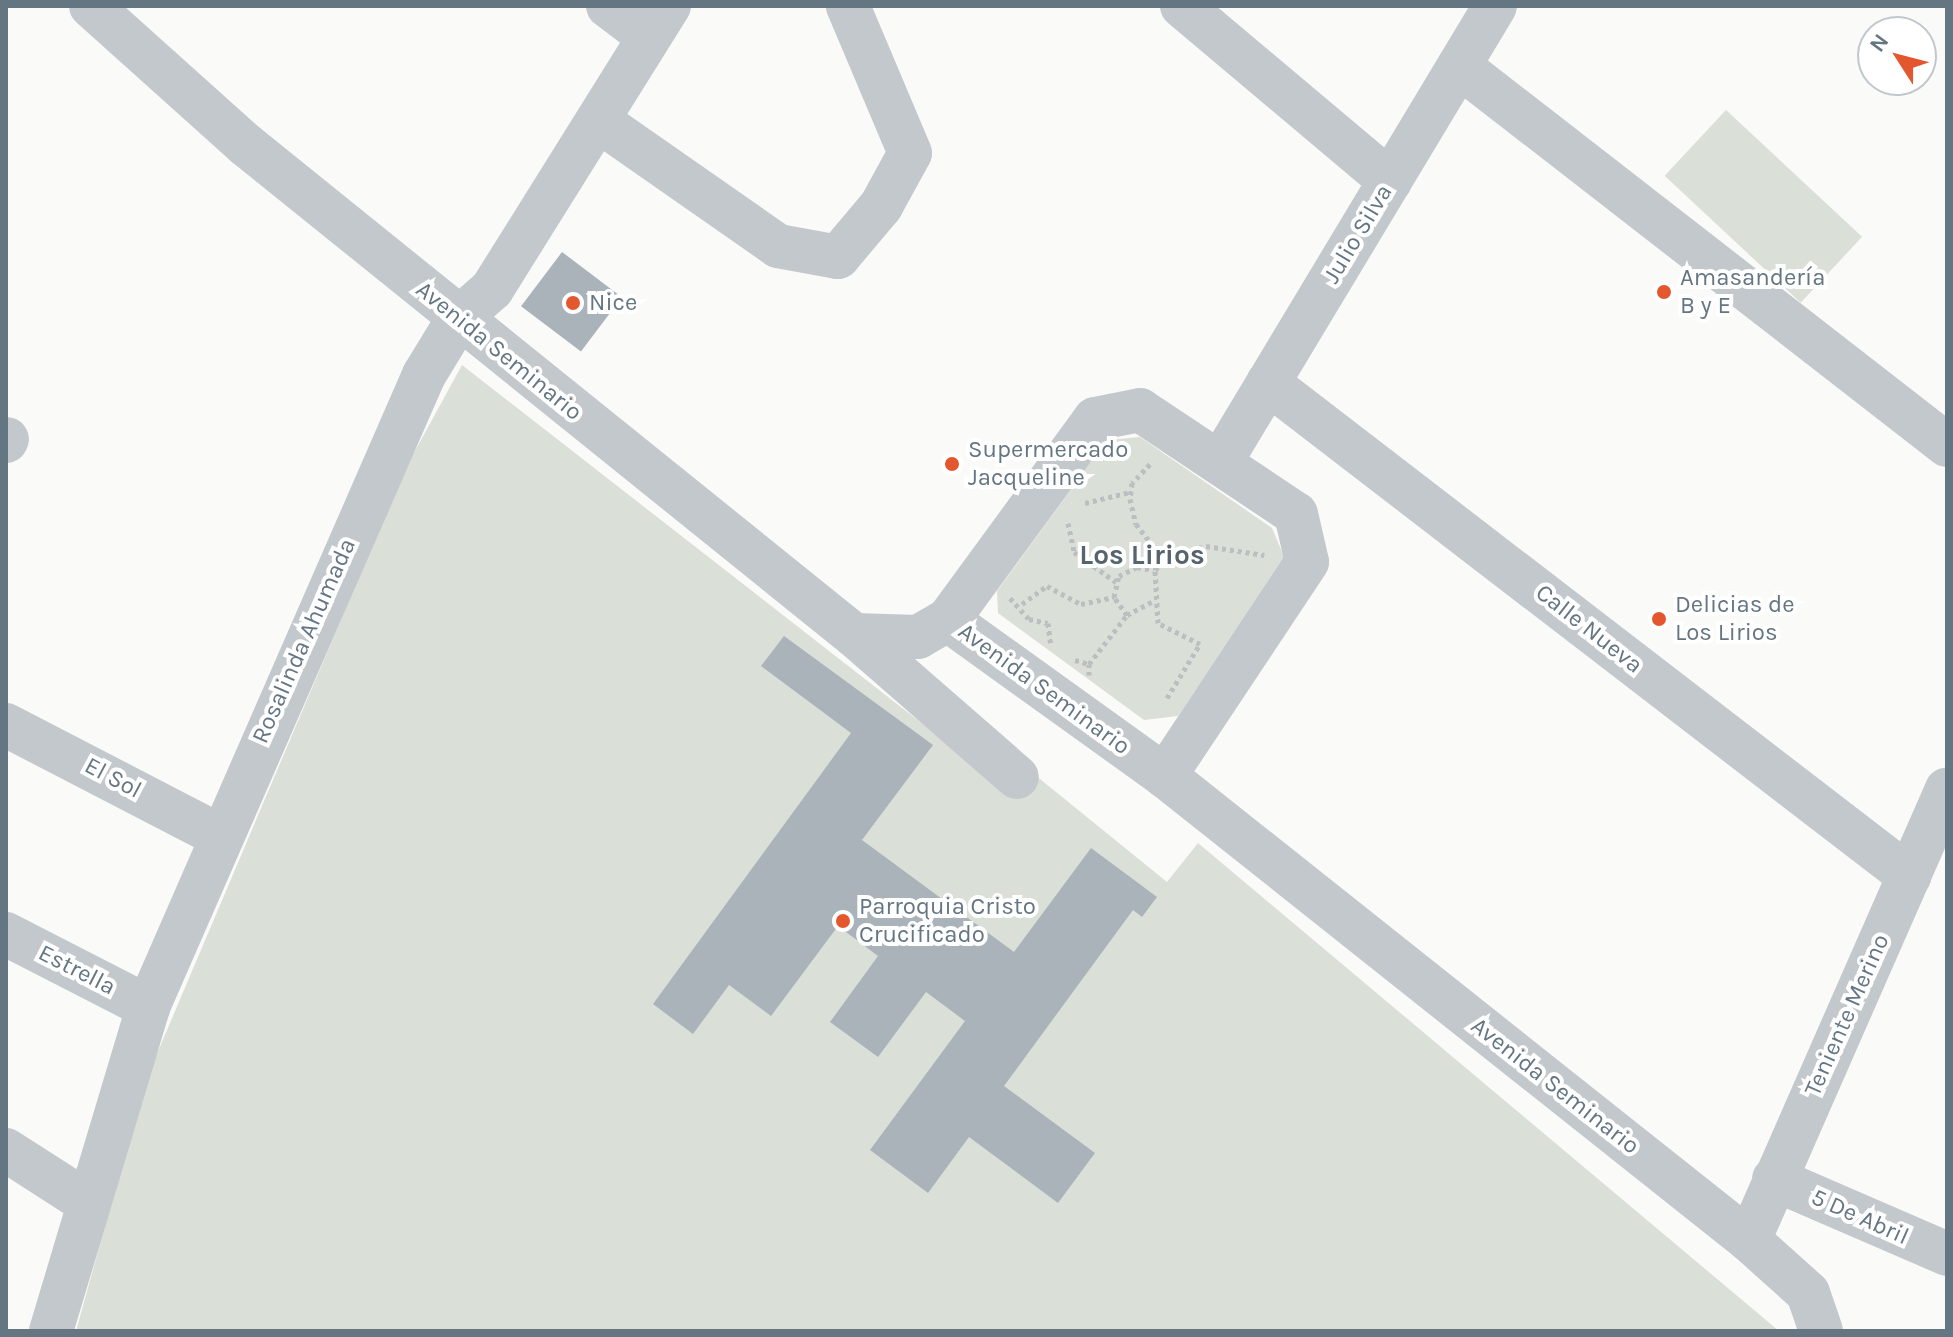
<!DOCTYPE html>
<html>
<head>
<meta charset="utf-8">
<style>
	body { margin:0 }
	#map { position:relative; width:1953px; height:1337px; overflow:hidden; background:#fafaf8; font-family:Karla,sans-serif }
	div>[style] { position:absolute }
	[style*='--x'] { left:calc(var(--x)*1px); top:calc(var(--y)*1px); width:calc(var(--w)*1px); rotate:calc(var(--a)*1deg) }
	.green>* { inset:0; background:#dadfd7; transform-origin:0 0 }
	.building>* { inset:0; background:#aab3b9; transform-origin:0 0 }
	.path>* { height:5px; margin-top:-2.5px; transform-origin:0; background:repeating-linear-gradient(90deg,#bbbfc2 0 4px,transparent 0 8px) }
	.minor>* { height:44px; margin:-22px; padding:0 22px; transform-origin:22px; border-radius:22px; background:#c3c8cc }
	.dots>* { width:22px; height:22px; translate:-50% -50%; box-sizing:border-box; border:4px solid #fff; border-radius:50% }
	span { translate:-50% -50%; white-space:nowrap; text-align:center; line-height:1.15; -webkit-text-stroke:8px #fff; paint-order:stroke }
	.street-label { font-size:24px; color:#657683 }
	.poi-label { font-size:24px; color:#657683 }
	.left { translate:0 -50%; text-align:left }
	.quarter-label { font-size:28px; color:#57646e; font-weight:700 }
	.frame { position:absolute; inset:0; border:8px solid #657683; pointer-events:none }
	.north { position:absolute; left:1857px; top:16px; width:80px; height:80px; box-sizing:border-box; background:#fff; border:2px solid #c1c8cd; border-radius:50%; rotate:306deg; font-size:22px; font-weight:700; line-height:32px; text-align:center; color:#657683 }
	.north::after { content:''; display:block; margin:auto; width:28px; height:36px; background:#e4572e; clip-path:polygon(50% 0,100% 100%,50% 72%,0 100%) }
</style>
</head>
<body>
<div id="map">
	<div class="green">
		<div style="left:1726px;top:110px;width:186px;height:90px;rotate:43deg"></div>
		<div style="clip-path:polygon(462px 365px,924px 725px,945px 702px,1167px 882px,1198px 843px,1779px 1331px,76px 1331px,145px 1082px,404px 471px)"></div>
		<div style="clip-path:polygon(1140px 437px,1272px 528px,1285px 559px,1178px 716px,1144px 720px,998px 613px,997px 591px,1107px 440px)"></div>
	</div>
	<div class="building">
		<div style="left:562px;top:252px;width:75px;height:68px;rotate:37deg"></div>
		<div style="clip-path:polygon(784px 636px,933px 745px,862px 840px,1014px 952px,1091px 848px,1157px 897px,1142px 917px,1133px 910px,1004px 1086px,1095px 1153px,1058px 1203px,969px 1137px,928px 1193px,870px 1150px,965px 1021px,926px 992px,878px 1057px,830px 1022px,878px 956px,838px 926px,771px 1016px,729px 985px,693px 1034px,653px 1004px,851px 733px,761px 666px)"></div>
	</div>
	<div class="path">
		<div style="--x:1150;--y:464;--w:26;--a:133"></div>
		<div style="--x:1132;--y:483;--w:16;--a:97"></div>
		<div style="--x:1130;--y:499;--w:26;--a:77"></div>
		<div style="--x:1136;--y:524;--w:46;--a:52.1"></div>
		<div style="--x:1085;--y:503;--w:46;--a:-13.7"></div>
		<div style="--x:1068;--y:523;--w:30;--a:78"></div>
		<div style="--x:1074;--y:552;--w:52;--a:35.5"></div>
		<div style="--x:1010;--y:598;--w:28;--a:48"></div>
		<div style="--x:1029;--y:619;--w:19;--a:12"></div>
		<div style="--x:1048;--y:623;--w:23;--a:83"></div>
		<div style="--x:1022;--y:604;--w:31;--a:-36"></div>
		<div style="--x:1047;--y:586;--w:38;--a:28"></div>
		<div style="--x:1081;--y:604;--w:34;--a:-12"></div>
		<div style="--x:1127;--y:615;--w:22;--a:-126"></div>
		<div style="--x:1114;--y:597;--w:22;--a:-77"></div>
		<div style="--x:1119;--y:576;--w:20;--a:-27"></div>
		<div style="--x:1137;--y:567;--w:17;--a:10"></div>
		<div style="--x:1075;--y:660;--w:15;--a:16"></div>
		<div style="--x:1089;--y:664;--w:11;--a:90"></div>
		<div style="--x:1089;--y:664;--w:62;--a:-52.2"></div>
		<div style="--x:1127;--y:615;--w:30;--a:-28"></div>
		<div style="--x:1167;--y:698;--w:63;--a:-58.6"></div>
		<div style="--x:1200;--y:644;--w:47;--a:-153.4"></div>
		<div style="--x:1158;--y:623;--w:53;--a:-93.2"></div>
		<div style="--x:1155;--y:570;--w:18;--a:-45"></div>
		<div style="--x:1168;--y:557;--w:40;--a:-16"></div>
		<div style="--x:1206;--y:546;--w:59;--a:8.8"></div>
	</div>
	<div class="minor">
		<div style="--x:91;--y:6;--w:208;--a:41.9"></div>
		<div style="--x:246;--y:145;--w:781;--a:38.87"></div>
		<div style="--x:854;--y:635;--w:64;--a:1.8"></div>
		<div style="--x:918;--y:637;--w:34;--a:-30"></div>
		<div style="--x:948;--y:620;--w:249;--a:-53.8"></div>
		<div style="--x:1095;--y:419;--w:46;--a:-11.3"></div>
		<div style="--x:1140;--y:410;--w:187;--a:33.7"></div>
		<div style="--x:1296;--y:514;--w:49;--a:77.1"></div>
		<div style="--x:1307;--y:562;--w:257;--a:123.6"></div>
		<div style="--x:608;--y:6;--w:51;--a:37.1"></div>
		<div style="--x:1182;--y:6;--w:272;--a:40.1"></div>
		<div style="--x:1459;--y:66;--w:618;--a:37.83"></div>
		<div style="--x:599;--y:121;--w:218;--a:34.9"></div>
		<div style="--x:778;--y:246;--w:61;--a:10.4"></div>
		<div style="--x:838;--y:257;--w:67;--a:-49.9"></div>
		<div style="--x:881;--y:206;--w:60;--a:-61.3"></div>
		<div style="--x:910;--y:153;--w:160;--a:-112.9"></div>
		<div style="--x:1268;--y:383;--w:809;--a:37.56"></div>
		<div style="--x:6;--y:441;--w:2;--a:-63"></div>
		<div style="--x:1220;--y:463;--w:533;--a:-58.96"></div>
		<div style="--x:948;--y:620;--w:267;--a:35.7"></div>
		<div style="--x:1165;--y:776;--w:746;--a:38.47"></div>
		<div style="--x:1749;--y:1240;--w:79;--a:41.9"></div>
		<div style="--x:1808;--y:1293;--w:40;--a:71.1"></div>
		<div style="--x:854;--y:635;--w:216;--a:41.1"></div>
		<div style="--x:6;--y:725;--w:239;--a:27.4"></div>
		<div style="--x:6;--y:934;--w:160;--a:27.2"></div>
		<div style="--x:6;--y:1150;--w:96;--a:32.7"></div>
		<div style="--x:1774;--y:1179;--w:189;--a:23.4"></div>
		<div style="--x:1749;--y:1240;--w:492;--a:-66.3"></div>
		<div style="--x:51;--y:1331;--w:338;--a:-73.3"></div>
		<div style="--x:148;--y:1007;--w:690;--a:-66.41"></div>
		<div style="--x:424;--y:375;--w:66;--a:-58.7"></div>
		<div style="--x:458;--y:319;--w:45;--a:-41.4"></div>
		<div style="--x:492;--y:289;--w:334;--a:-58"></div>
	</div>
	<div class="dots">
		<div style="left:1664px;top:292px;background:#e4572e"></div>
		<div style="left:573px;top:303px;background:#e4572e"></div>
		<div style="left:952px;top:464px;background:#e4572e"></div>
		<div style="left:1659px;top:619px;background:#e4572e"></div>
		<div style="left:843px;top:921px;background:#e4572e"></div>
	</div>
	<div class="street-label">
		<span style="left:1358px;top:234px;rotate:-59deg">Julio Silva</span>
		<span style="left:499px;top:351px;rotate:39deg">Avenida Seminario</span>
		<span style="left:1589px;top:629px;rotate:38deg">Calle Nueva</span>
		<span style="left:304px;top:641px;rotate:-66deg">Rosalinda Ahumada</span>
		<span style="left:1044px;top:689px;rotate:36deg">Avenida Seminario</span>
		<span style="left:113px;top:778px;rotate:28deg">El Sol</span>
		<span style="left:77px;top:970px;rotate:27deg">Estrella</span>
		<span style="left:1847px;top:1015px;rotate:-66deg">Teniente Merino</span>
		<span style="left:1555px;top:1086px;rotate:38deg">Avenida Seminario</span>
		<span style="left:1860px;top:1217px;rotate:24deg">5 De Abril</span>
	</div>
	<div class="poi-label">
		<span class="left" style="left:1680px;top:292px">Amasandería<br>B y E</span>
		<span class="left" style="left:589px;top:303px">Nice</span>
		<span class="left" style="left:968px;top:464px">Supermercado<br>Jacqueline</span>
		<span class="left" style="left:1675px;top:619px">Delicias de<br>Los Lirios</span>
		<span class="left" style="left:859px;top:921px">Parroquia Cristo<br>Crucificado</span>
	</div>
	<div class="quarter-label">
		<span style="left:1142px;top:555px">Los Lirios</span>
	</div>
	<div class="frame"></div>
	<div class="north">N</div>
</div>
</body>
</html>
